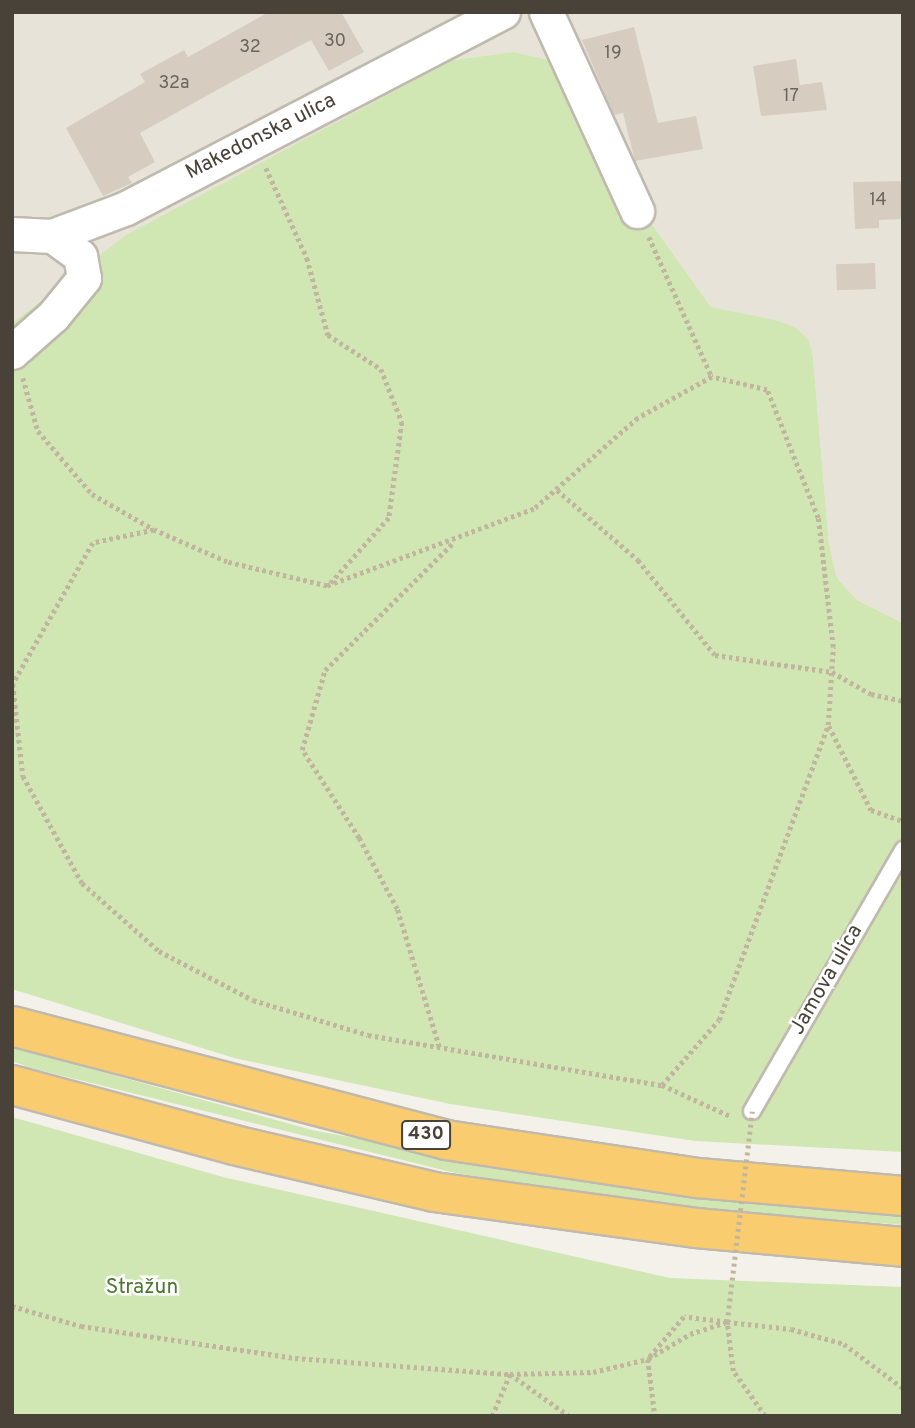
<!DOCTYPE html>
<html>
<head>
<meta charset="utf-8">
<style>
	body { margin:0 }
	#map { position:relative; width:915px; height:1428px; overflow:hidden; background:#f4f1ea; font-family:Overpass,sans-serif }
	div>[style] { position:absolute }
	[style*='--x'] { left:calc(var(--x)*1px); top:calc(var(--y)*1px); width:calc(var(--w)*1px); rotate:calc(var(--a)*1deg) }
	.residential>* { inset:0; background:#e8e3d8 }
	.green>* { inset:0; background:#d0e7b4 }
	.building>* { inset:0; background:#d6cdc0; transform-origin:0 0 }
	.path>* { height:4.5px; margin-top:-2.25px; transform-origin:0; background:repeating-linear-gradient(90deg,#c1b59e 0 3.5px,transparent 0 7px) }
	.roads { filter:drop-shadow(2px 0 #c0b9ad) drop-shadow(-2px 0 #c0b9ad) drop-shadow(0 2px #c0b9ad) drop-shadow(0 -2px #c0b9ad) }
	.lane>* { height:16px; margin:-8px; padding:0 8px; transform-origin:8px; border-radius:8px; background:#fff }
	.street>* { height:33px; margin:-16.5px; padding:0 16.5px; transform-origin:16.5px; border-radius:16.5px; background:#fff }
	.highway>* { height:38px; margin:-19px; padding:0 19px; transform-origin:19px; border-radius:19px; background:#f9cc70 }
	.path-bridge>* { height:4.5px; margin-top:-2.25px; transform-origin:0; background:repeating-linear-gradient(90deg,#c1b59e 0 3.5px,transparent 0 7px) }
	span { translate:-50% -50%; white-space:nowrap; text-align:center; line-height:1.15; -webkit-text-stroke:5px #fff; paint-order:stroke }
	.number-label { font-size:18px; color:#6c655a }
	.number-label span { -webkit-text-stroke-width:0 }
	.shield-label span { padding:2px 5px; background:#fff; border:2px solid; border-radius:5px; -webkit-text-stroke-width:0 }
	.shield-label { font-size:19px; color:#484238; font-weight:700 }
	.street-label { font-size:21px; color:#484238 }
	.park-label { font-size:21px; color:#49792c }
	.frame { position:absolute; inset:0; border:14px solid #484238; pointer-events:none }
</style>
</head>
<body>
<div id="map">
	<div class="residential">
		<div style="clip-path:polygon(12px 12px,903px 12px,903px 623px,857px 600px,837px 578px,829px 544px,813px 357px,795px 327px,711px 307px,595px 145px,513px 52px,453px 60px,59px 286px,12px 323px)"></div>
	</div>
	<div class="green">
		<div style="clip-path:polygon(513px 52px,548px 60px,570px 84px,595px 145px,711px 307px,775px 320px,795px 327px,808px 339px,813px 357px,829px 544px,837px 578px,857px 600px,903px 623px,903px 1152px,695px 1141px,450px 1104px,234px 1058px,12px 989px,12px 323px,126px 235px,453px 60px)"></div>
		<div style="clip-path:polygon(12px 1047px,312px 1130px,532px 1172px,903px 1208px,903px 1225px,650px 1204px,455px 1173px,31px 1068px,12px 1061px)"></div>
		<div style="clip-path:polygon(12px 1117px,223px 1177px,670px 1278px,903px 1287px,903px 1416px,12px 1416px)"></div>
	</div>
	<div class="building">
		<div style="clip-path:polygon(269px 12px,341px 12px,364px 52px,329px 71px,311px 40px,235px 80px,140px 133px,155px 162px,128px 177px,132px 183px,103px 196px,66px 128px,145px 82px,140px 74px,184px 50px,188px 57px)"></div>
		<div style="clip-path:polygon(634px 27px,658px 123px,696px 116px,703px 149px,635px 161px,623px 113px,614px 115px,582px 40px)"></div>
		<div style="clip-path:polygon(796px 59px,800px 85px,822px 82px,827px 110px,761px 116px,753px 66px)"></div>
		<div style="clip-path:polygon(903px 181px,903px 219px,879px 220px,879px 228px,855px 229px,853px 182px)"></div>
		<div style="left:875px;top:263px;width:26px;height:39px;rotate:88deg"></div>
	</div>
	<div class="path">
		<div style="--x:266;--y:168;--w:99;--a:65.5"></div>
		<div style="--x:307;--y:258;--w:80;--a:74.7"></div>
		<div style="--x:328;--y:335;--w:63;--a:32.7"></div>
		<div style="--x:381;--y:369;--w:57;--a:68.4"></div>
		<div style="--x:402;--y:422;--w:97;--a:97.7"></div>
		<div style="--x:389;--y:518;--w:89;--a:131.8"></div>
		<div style="--x:649;--y:237;--w:154;--a:65.8"></div>
		<div style="--x:23;--y:378;--w:55;--a:74.2"></div>
		<div style="--x:38;--y:431;--w:83;--a:49.4"></div>
		<div style="--x:92;--y:494;--w:70;--a:29.8"></div>
		<div style="--x:557;--y:490;--w:107;--a:40.8"></div>
		<div style="--x:638;--y:560;--w:122;--a:51"></div>
		<div style="--x:715;--y:655;--w:118;--a:8.3"></div>
		<div style="--x:832;--y:672;--w:45;--a:29.4"></div>
		<div style="--x:871;--y:694;--w:33;--a:12"></div>
		<div style="--x:829;--y:726;--w:94;--a:63.4"></div>
		<div style="--x:871;--y:810;--w:34;--a:19"></div>
		<div style="--x:439;--y:1047;--w:144;--a:-106.9"></div>
		<div style="--x:397;--y:909;--w:81;--a:-118.2"></div>
		<div style="--x:359;--y:838;--w:105;--a:-122.9"></div>
		<div style="--x:302;--y:750;--w:83;--a:-74"></div>
		<div style="--x:325;--y:670;--w:182;--a:-44.8"></div>
		<div style="--x:662;--y:1085;--w:86;--a:-48.8"></div>
		<div style="--x:719;--y:1020;--w:314;--a:-69.7"></div>
		<div style="--x:828;--y:725;--w:78;--a:-86.3"></div>
		<div style="--x:833;--y:647;--w:130;--a:-96.6"></div>
		<div style="--x:818;--y:518;--w:138;--a:-111.7"></div>
		<div style="--x:767;--y:390;--w:57;--a:-166.7"></div>
		<div style="--x:712;--y:377;--w:85;--a:151"></div>
		<div style="--x:638;--y:418;--w:138;--a:138.8"></div>
		<div style="--x:534;--y:509;--w:221;--a:159.6"></div>
		<div style="--x:327;--y:586;--w:103;--a:-166.5"></div>
		<div style="--x:227;--y:562;--w:80;--a:-156.3"></div>
		<div style="--x:154;--y:530;--w:62;--a:168"></div>
		<div style="--x:93;--y:543;--w:162;--a:119.6"></div>
		<div style="--x:13;--y:684;--w:93;--a:83.8"></div>
		<div style="--x:23;--y:776;--w:122;--a:61.1"></div>
		<div style="--x:82;--y:883;--w:103;--a:41.4"></div>
		<div style="--x:159;--y:951;--w:106;--a:27.5"></div>
		<div style="--x:253;--y:1000;--w:120;--a:16.9"></div>
		<div style="--x:368;--y:1035;--w:298;--a:9.7"></div>
		<div style="--x:662;--y:1085;--w:75;--a:24.5"></div>
		<div style="--x:12;--y:1306;--w:72;--a:16.2"></div>
		<div style="--x:81;--y:1326;--w:216;--a:8.5"></div>
		<div style="--x:295;--y:1358;--w:216;--a:4.3"></div>
		<div style="--x:510;--y:1374;--w:83;--a:-1.4"></div>
		<div style="--x:593;--y:1372;--w:57;--a:-13.3"></div>
		<div style="--x:648;--y:1359;--w:49;--a:-30.8"></div>
		<div style="--x:690;--y:1334;--w:39;--a:-18"></div>
		<div style="--x:727;--y:1322;--w:43;--a:-173.4"></div>
		<div style="--x:684;--y:1317;--w:55;--a:130.6"></div>
		<div style="--x:648;--y:1359;--w:57;--a:83"></div>
		<div style="--x:492;--y:1416;--w:46;--a:-66.8"></div>
		<div style="--x:510;--y:1374;--w:72;--a:35.4"></div>
		<div style="--x:765;--y:1416;--w:55;--a:-125.4"></div>
		<div style="--x:733;--y:1371;--w:49;--a:-97"></div>
		<div style="--x:727;--y:1322;--w:64;--a:6.2"></div>
		<div style="--x:791;--y:1329;--w:55;--a:15.8"></div>
		<div style="--x:844;--y:1344;--w:74;--a:36.7"></div>
	</div>
	<div class="roads">
		<div class="lane">
			<div style="--x:752;--y:1111;--w:302;--a:-59.9"></div>
		</div>
		<div class="street">
			<div style="--x:546;--y:12;--w:219;--a:65.4"></div>
			<div style="--x:12;--y:234;--w:40;--a:2.9"></div>
			<div style="--x:52;--y:236;--w:79;--a:-20.7"></div>
			<div style="--x:126;--y:208;--w:425;--a:-27.5"></div>
			<div style="--x:12;--y:352;--w:55;--a:-41.3"></div>
			<div style="--x:53;--y:316;--w:49;--a:-50.8"></div>
			<div style="--x:84;--y:278;--w:22;--a:-100"></div>
			<div style="--x:80;--y:256;--w:34;--a:-144"></div>
		</div>
		<div class="highway">
			<div style="--x:12;--y:1026;--w:449;--a:14.7"></div>
			<div style="--x:446;--y:1140;--w:255;--a:8.6"></div>
			<div style="--x:698;--y:1178;--w:206;--a:5"></div>
			<div style="--x:12;--y:1085;--w:230;--a:15.1"></div>
			<div style="--x:234;--y:1145;--w:205;--a:13.2"></div>
			<div style="--x:434;--y:1192;--w:264;--a:7.8"></div>
			<div style="--x:696;--y:1228;--w:208;--a:5.2"></div>
		</div>
	</div>
	<div class="path-bridge">
		<div style="--x:727;--y:1322;--w:212;--a:-83.2"></div>
	</div>
	<div class="number-label">
		<span style="left:335px;top:42px">30</span>
		<span style="left:250px;top:48px">32</span>
		<span style="left:613px;top:54px">19</span>
		<span style="left:174px;top:84px">32a</span>
		<span style="left:791px;top:97px">17</span>
		<span style="left:878px;top:201px">14</span>
	</div>
	<div class="shield-label">
		<span style="left:426px;top:1135px">430</span>
	</div>
	<div class="street-label">
		<span style="left:261px;top:137px;rotate:-27deg">Makedonska ulica</span>
		<span style="left:827px;top:980px;rotate:-60deg">Jamova ulica</span>
	</div>
	<div class="park-label">
		<span style="left:142px;top:1288px">Stražun</span>
	</div>
	<div class="frame"></div>
</div>
</body>
</html>
